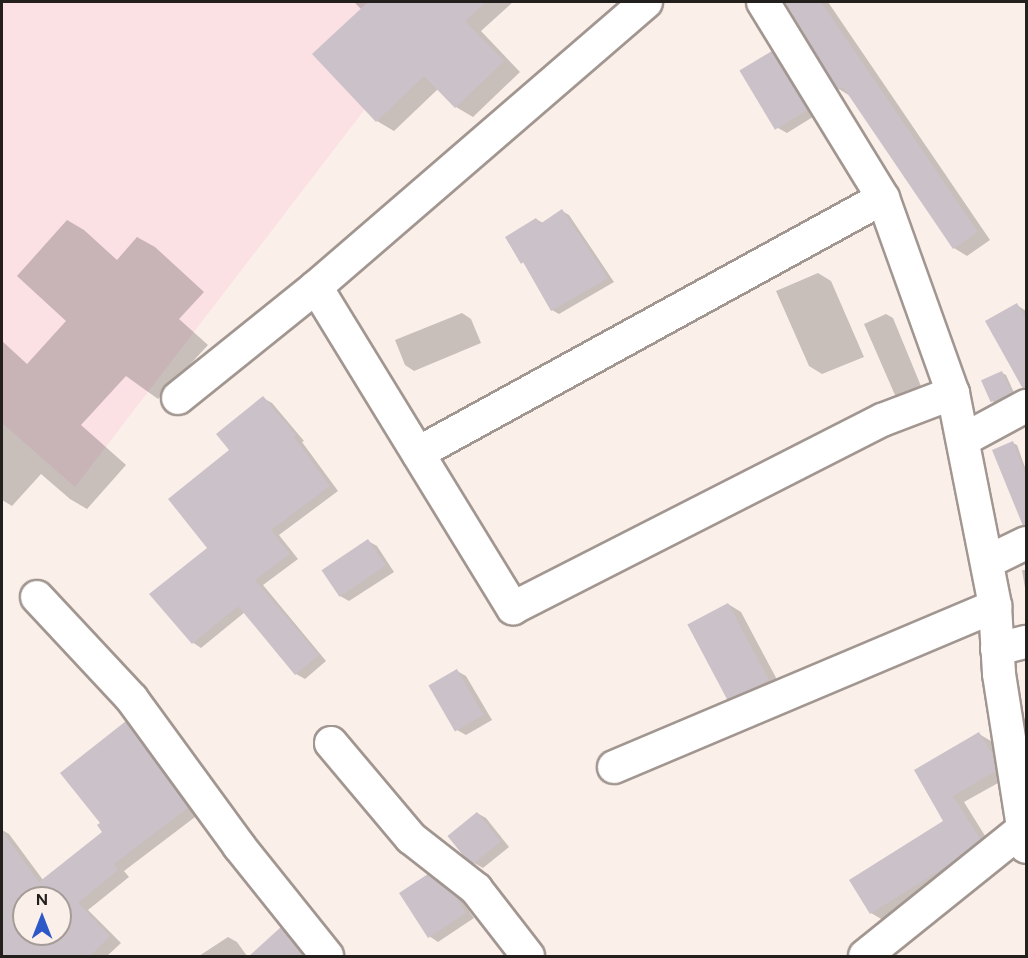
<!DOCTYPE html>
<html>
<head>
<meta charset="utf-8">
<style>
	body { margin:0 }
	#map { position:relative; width:1028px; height:958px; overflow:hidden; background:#fbefe9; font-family:Figtree,sans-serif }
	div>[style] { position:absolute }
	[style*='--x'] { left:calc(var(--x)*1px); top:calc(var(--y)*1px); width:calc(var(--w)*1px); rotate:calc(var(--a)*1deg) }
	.commercial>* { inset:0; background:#fbe0e4 }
	.shadow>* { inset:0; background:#0003 }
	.building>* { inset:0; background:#cbc1c9; transform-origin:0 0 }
	.roads { filter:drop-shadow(2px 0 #a29691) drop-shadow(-2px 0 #a29691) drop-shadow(0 2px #a29691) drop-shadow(0 -2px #a29691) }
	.street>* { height:32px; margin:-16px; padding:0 16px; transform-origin:16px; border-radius:16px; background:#fff }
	span { translate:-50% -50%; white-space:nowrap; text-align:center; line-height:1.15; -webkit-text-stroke:4.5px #fbefe9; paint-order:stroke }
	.frame { position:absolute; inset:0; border:3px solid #231f1d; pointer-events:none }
	.north { position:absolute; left:12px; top:886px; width:60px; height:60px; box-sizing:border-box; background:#fbefe9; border:2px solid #a59c97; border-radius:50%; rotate:0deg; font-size:16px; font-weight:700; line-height:24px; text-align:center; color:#231f1d }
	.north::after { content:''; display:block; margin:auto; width:21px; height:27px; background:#2d58c8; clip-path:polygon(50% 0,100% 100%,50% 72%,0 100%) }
</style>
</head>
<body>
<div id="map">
	<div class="commercial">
		<div style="clip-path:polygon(2px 2px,447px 2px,75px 487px,2px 423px)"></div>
	</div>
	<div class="shadow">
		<div style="clip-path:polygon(354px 2px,513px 2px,481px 31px,520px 72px,473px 117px,456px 107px,438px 89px,394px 131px,377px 121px,362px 10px)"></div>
		<div style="clip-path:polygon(787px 2px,828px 2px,990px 240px,967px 256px,954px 248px,850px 96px,839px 89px)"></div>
		<div style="clip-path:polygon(772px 53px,781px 58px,816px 115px,787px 133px,778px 128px)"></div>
		<div style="clip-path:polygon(562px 211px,569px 215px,614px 282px,559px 314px,552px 310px,527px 265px,522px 262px,536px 219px,543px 223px)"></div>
		<div style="clip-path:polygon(67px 220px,84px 230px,117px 260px,137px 237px,155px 247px,204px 292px,179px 319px,208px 345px,158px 399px,126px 376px,81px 425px,126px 465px,87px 509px,70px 499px,41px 474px,12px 506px,2px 500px,2px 341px,27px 364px,66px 321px,17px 276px)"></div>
		<div style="clip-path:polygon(818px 273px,831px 281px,864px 357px,822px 374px,809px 366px,776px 291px)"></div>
		<div style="clip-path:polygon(1017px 305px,1026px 311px,1026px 368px,1021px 371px)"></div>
		<div style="clip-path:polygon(462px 313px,471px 319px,481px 343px,414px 371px,405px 365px,395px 340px)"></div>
		<div style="clip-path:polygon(886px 314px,893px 318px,923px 391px,902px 399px,895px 395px,864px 324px)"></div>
		<div style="clip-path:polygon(1002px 373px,1006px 375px,1015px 395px,997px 405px,993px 403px)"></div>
		<div style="clip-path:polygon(263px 398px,272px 403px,304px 441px,302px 442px,338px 491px,279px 535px,298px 559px,263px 585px,326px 661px,305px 679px,296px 674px,245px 612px,201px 648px,192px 642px,209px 549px,231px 450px)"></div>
		<div style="clip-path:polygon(1013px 443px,1017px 445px,1026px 470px,1026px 526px,1024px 525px)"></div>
		<div style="clip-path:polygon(368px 541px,377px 546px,394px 572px,349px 601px,340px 596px,323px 571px)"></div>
		<div style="clip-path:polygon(1022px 570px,1026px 570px,1026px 594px)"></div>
		<div style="clip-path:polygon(728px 604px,741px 612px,781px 687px,741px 706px,728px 699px)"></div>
		<div style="clip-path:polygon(457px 671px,466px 676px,492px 720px,466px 735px,457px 730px,431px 687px)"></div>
		<div style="clip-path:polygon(evenodd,126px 723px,137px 729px,199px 814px,124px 871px,129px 877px,88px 910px,121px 943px,107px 956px,2px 956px,2px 830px,9px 834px,43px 880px,104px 832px,103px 823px,126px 723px,24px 898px,60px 898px,60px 934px,24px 934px,24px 898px)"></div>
		<div style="clip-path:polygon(979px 734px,991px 741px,1005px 765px,1007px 778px,964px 802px,992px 847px,962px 870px,883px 920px,871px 913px,851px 880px,945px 821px,916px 771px)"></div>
		<div style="clip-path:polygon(477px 813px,486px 818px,509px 847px,483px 868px,474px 863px)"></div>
		<div style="clip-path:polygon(437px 881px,462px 901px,474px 918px,438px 942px,429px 936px)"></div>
		<div style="clip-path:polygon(281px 929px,290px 934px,308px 956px,250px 956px)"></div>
		<div style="clip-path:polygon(228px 937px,237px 942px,247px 956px,199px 956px)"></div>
	</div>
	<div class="building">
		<div style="clip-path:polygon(368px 2px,486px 2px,465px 21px,504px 61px,455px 108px,424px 76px,376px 122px,312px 54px)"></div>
		<div style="clip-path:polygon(785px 2px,821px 2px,978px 232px,953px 249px,843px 87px,838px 90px)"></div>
		<div style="left:772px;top:51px;width:69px;height:38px;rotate:59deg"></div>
		<div style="clip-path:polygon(562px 209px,608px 278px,551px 311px,523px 262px,521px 264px,505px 237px,536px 218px,540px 224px)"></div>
		<div style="clip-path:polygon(1017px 303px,1026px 320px,1026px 388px,1023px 389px,985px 321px)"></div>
		<div style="left:1002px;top:371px;width:24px;height:23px;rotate:66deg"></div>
		<div style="clip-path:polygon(263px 396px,296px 435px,294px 437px,330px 486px,271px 530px,290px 554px,255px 580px,319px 655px,295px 675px,238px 606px,192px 644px,149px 594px,207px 548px,168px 499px,229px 450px,216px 434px)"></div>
		<div style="clip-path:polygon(1013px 441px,1026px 476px,1026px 525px,1023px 526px,992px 450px)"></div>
		<div style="left:368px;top:539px;width:32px;height:56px;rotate:56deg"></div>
		<div style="left:728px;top:603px;width:87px;height:46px;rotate:62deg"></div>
		<div style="left:457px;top:669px;width:53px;height:33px;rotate:60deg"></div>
		<div style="clip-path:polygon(evenodd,126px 721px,189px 807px,114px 864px,118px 870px,78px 903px,110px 936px,89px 957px,2px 957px,2px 831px,39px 882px,102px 832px,97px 825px,100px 823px,60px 773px,126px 721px,24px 898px,60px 898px,60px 934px,24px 934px,24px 898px)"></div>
		<div style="clip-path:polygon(979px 732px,994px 757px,996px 771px,953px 796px,981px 840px,950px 864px,870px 914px,849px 880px,943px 821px,914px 770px)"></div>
		<div style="left:477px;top:812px;width:38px;height:38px;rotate:51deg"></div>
		<div style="clip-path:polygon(428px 874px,454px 894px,466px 913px,428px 938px,399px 893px)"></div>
		<div style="clip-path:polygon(281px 927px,304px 957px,248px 957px)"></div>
	</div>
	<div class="roads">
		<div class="street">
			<div style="--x:763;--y:2;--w:230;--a:58.5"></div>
			<div style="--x:883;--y:198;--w:207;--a:70.3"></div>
			<div style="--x:953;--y:393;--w:217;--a:78.8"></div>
			<div style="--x:995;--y:606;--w:68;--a:86.6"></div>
			<div style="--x:999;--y:674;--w:175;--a:81.1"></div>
			<div style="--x:316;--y:287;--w:377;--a:58.5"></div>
			<div style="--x:513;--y:608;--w:414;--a:-27"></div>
			<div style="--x:882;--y:420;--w:76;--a:-20.8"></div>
			<div style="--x:178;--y:398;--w:177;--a:-38.8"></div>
			<div style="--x:316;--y:287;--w:436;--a:-40.8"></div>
			<div style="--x:963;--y:440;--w:72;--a:-28.4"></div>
			<div style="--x:418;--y:453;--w:530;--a:-28.74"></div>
			<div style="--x:987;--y:562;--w:43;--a:-26"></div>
			<div style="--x:37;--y:597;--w:139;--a:47"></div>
			<div style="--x:132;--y:699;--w:182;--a:53.9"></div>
			<div style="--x:239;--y:846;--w:141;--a:51.3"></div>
			<div style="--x:997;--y:649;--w:30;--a:-14"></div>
			<div style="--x:331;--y:743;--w:124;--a:49.9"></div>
			<div style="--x:411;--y:838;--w:83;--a:38.1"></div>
			<div style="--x:476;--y:889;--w:85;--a:52.2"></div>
			<div style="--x:614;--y:767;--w:414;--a:-22.9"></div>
			<div style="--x:865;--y:956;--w:203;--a:-38.8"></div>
		</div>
	</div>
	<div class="frame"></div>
	<div class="north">N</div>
</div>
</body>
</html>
